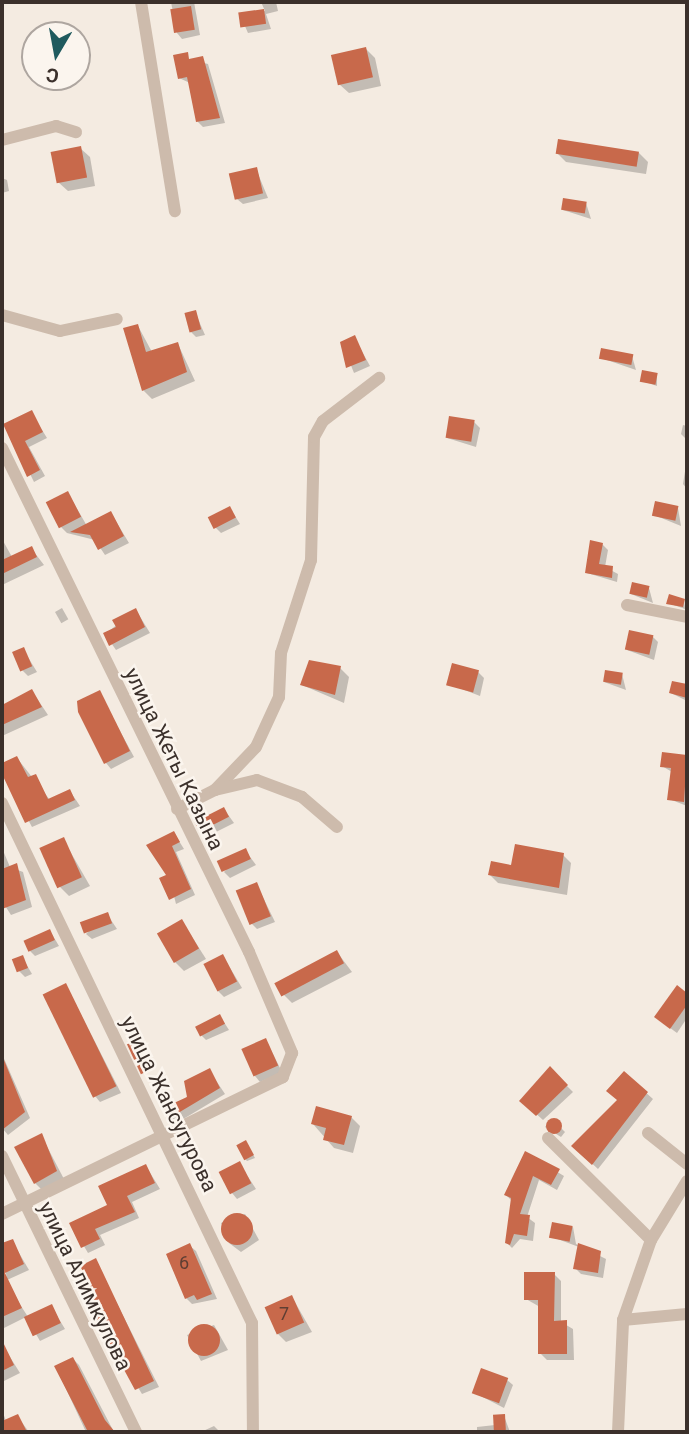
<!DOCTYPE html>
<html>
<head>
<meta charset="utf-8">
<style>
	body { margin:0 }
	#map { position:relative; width:689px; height:1434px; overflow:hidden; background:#f4ebe1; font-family:Roboto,sans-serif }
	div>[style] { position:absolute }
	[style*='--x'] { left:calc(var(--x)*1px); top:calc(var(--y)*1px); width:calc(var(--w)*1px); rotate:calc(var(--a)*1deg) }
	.shadow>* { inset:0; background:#0003; transform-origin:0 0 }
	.building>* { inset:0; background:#c8694b; transform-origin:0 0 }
	.round { border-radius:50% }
	.street>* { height:12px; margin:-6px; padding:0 6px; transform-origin:6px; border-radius:6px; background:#cdbbac }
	span { translate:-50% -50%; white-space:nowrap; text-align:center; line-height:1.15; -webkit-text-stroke:5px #fbf5ee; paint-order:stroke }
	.number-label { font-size:18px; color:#5e3e33 }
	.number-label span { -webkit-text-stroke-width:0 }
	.street-label { font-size:21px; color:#3b302b }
	.frame { position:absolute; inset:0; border:4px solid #3b302b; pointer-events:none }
	.north { position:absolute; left:21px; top:21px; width:70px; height:70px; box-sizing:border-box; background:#fbf5ee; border:2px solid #aea6a0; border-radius:50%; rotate:190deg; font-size:19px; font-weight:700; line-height:28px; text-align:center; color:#3b302b }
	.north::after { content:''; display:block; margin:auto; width:24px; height:32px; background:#1f5a5e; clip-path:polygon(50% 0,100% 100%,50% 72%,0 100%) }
</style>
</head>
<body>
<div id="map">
	<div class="shadow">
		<div style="clip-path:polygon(171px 2px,194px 2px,200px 35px,182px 39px,177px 33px)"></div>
		<div style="clip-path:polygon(261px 2px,276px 2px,278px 11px,266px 14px,271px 29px,248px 33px,240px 15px,265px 11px)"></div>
		<div style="clip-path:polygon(366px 49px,375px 58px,381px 86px,349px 93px,339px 84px)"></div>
		<div style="clip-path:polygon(176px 56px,208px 64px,225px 123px,203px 127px,197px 121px,190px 83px,179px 78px)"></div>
		<div style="clip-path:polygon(80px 148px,90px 157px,95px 186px,68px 191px,58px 182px)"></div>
		<div style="clip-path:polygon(557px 153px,639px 153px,648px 162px,646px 174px,566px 162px)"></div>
		<div style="clip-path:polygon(256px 169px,268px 198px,243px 204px,237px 199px)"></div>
		<div style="clip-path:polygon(2px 178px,7px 180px,9px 191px,2px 193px)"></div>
		<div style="clip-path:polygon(586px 203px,591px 219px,563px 210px)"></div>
		<div style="clip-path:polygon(195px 312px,205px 335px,196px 337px,190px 331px)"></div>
		<div style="clip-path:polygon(138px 326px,152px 352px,178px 344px,195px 381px,152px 399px,143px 390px)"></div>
		<div style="clip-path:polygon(354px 337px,370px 366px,354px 373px,342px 343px)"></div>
		<div style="clip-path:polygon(632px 356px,636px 370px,601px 358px)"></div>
		<div style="clip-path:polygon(657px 375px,657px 386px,642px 381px)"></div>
		<div style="clip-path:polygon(31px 412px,47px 438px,29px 447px,45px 476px,34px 482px,6px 425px)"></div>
		<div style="clip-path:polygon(474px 422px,480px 428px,476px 447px,447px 438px)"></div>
		<div style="clip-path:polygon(683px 425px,687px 426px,687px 440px,681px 434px)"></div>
		<div style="clip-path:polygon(687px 459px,687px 489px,683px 484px)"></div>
		<div style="clip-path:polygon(68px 493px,87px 526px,111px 513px,129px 543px,105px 555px,95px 540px,67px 533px,61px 527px)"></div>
		<div style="clip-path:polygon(230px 508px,240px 524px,221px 533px,215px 527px)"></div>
		<div style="clip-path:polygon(678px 508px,681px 526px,654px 515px)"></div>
		<div style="clip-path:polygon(2px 539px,12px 557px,31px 548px,44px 565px,2px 585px)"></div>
		<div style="clip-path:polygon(602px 544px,608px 550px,605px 567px,618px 574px,617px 582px,587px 573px)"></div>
		<div style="clip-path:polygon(649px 588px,653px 603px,631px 594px)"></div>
		<div style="clip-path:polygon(684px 600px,685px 609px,668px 603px)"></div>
		<div style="left:62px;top:608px;width:13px;height:8px;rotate:61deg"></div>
		<div style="clip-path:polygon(136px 610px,150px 633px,116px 650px,105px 634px)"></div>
		<div style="clip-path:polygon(652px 636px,658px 642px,654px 660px,627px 650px)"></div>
		<div style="clip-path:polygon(23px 649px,37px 672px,28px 676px,22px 670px)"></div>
		<div style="clip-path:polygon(340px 668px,349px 677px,344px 703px,302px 685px)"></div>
		<div style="clip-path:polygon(478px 672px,484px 678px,480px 696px,449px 684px)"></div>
		<div style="clip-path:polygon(622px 674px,626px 690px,604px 682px)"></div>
		<div style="clip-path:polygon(673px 683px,687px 686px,687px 701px,671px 693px)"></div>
		<div style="clip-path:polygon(32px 691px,48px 715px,2px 736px,2px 707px)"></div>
		<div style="clip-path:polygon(99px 692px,134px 757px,111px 769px,106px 763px)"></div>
		<div style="clip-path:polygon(663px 754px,687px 757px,687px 806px,669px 799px,672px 772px,662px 766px)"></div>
		<div style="clip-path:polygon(17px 758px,50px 800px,70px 791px,80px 806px,32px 827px,2px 771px)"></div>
		<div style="clip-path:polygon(224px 809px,234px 823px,208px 836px,202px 831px)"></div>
		<div style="clip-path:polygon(174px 833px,184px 849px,176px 852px,195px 895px,176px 904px,169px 876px,149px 845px)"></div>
		<div style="clip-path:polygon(63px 839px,90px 886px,69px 896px,60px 887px)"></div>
		<div style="clip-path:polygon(2px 848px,10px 867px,23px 872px,32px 907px,11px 915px,2px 901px)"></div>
		<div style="clip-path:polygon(245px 850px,256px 865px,230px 878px,224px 872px)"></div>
		<div style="clip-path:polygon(563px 855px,571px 863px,567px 895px,498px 883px,490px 875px)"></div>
		<div style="clip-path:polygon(257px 885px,275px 922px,257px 929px,251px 923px)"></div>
		<div style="clip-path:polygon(107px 914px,117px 929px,92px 939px,86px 934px)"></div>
		<div style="clip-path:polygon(182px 921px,206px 959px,184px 971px,175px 962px)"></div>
		<div style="clip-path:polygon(50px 931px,59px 946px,35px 956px,30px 951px)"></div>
		<div style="clip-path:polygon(337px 952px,352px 972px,292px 1003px,283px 994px,277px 983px)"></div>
		<div style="clip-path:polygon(223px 956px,242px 988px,224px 997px,218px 991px)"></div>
		<div style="clip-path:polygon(22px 957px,32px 974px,25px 977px,19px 971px)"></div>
		<div style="clip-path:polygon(66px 985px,121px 1093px,100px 1102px,95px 1096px)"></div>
		<div style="clip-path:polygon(677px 988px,687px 995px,687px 1018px,677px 1033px,662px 1022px)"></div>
		<div style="clip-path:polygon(220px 1016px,229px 1030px,206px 1040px,200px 1034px)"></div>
		<div style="clip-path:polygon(266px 1040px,282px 1072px,260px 1082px,255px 1076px)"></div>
		<div style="clip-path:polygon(2px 1054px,30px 1118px,8px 1135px,2px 1128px)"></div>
		<div style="clip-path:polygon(550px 1069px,573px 1092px,543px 1120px,522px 1101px)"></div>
		<div style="clip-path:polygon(209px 1070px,225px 1094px,175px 1124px,169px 1118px)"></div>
		<div style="clip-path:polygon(624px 1073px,653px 1099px,598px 1169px,573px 1146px,619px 1100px)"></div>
		<div style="clip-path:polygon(351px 1117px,360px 1126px,353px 1153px,334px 1148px,313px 1124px)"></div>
		<div style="clip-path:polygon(552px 1119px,565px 1132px,561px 1137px,545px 1127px)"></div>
		<div style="clip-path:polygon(41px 1135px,65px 1181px,44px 1192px,35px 1183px)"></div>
		<div style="clip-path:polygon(246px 1142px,255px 1158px,247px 1161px,245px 1159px)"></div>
		<div style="clip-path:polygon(526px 1153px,564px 1176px,557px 1190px,539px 1180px,527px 1217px,535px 1223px,533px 1241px,520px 1239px,512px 1248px,507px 1243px,512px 1201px,506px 1195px)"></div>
		<div style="clip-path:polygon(239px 1163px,256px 1189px,237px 1199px,232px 1193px)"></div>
		<div style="clip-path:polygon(146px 1166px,160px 1189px,132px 1202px,139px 1218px,100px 1235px,105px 1245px,88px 1253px,71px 1224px,109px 1206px)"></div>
		<div style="clip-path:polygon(245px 1214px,259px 1240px,241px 1252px,229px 1243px,221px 1223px)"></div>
		<div style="clip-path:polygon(573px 1227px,576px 1244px,606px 1259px,603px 1278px,581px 1274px,575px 1268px,579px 1247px,552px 1237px)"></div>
		<div style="clip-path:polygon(12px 1241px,29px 1270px,7px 1280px,2px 1245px)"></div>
		<div style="clip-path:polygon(190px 1246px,196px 1251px,217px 1299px,192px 1304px,186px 1298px)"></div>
		<div style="clip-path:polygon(95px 1260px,159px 1387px,142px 1394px,95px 1317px,82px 1267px)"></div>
		<div style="clip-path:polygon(554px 1274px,561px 1281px,561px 1322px,573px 1329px,574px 1360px,547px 1360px,540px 1353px,540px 1307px,526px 1299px)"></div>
		<div style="clip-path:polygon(11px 1290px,28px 1317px,51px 1306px,65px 1329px,40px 1341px,26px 1317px,2px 1329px,2px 1292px)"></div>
		<div style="clip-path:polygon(292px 1297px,312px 1332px,286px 1342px,277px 1333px)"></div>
		<div style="clip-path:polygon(214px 1325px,228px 1350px,201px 1361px,187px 1335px)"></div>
		<div style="clip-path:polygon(5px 1349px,20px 1373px,2px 1382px,2px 1350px)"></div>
		<div style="clip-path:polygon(73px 1359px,79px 1365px,114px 1432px,86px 1432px,56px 1367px)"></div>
		<div style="clip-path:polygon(507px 1380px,513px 1385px,504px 1408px,473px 1392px)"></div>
		<div style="clip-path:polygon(2px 1410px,6px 1421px,17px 1416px,29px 1432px,2px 1432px)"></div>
		<div style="clip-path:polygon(504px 1416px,510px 1432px,477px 1432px,477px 1427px,495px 1425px)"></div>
		<div style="clip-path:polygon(214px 1426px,220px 1432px,201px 1432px)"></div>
	</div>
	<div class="building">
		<div style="left:191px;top:6px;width:24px;height:21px;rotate:81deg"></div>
		<div style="left:264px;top:9px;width:15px;height:26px;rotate:82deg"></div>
		<div style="left:366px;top:47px;width:31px;height:36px;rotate:77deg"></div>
		<div style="clip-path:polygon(188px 52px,189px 59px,203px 56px,220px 118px,196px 122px,187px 77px,178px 79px,173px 55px)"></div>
		<div style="left:558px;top:139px;width:82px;height:15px;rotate:9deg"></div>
		<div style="left:81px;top:146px;width:32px;height:31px;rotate:79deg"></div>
		<div style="left:257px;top:167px;width:27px;height:29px;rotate:77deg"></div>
		<div style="left:563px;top:198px;width:24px;height:12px;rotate:9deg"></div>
		<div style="left:196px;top:310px;width:20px;height:12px;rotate:75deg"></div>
		<div style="clip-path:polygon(138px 324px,146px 352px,178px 342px,187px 372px,142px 391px,123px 328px)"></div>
		<div style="clip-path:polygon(355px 335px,366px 360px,346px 368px,340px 342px)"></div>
		<div style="left:601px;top:348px;width:33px;height:11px;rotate:11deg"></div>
		<div style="left:642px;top:370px;width:16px;height:12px;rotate:11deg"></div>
		<div style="clip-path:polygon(32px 410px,43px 432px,25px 441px,40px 470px,27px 477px,3px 424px)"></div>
		<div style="left:449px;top:416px;width:26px;height:22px;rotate:9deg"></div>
		<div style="left:68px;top:491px;width:29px;height:25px;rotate:63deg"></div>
		<div style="left:655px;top:501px;width:24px;height:15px;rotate:12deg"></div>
		<div style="left:230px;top:506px;width:13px;height:25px;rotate:63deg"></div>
		<div style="clip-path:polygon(111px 511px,124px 536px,98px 550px,90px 535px,70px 532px)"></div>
		<div style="clip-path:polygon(590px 540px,603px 543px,599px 564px,613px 566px,612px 578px,585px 573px)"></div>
		<div style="clip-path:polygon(32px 546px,37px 557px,2px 574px,2px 560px)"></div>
		<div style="left:632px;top:582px;width:18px;height:12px;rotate:13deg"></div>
		<div style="clip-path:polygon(669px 594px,685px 599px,683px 607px,666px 604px)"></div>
		<div style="clip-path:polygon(136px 608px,145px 627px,109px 646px,103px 633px,116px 627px,112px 620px)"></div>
		<div style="left:629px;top:630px;width:25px;height:20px;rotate:12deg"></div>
		<div style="left:24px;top:647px;width:21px;height:13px;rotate:67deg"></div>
		<div style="clip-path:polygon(309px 660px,341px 666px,335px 695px,300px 685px)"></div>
		<div style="left:452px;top:663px;width:28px;height:23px;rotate:15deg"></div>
		<div style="left:605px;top:670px;width:18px;height:12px;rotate:9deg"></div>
		<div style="clip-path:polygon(672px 681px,687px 684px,687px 698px,669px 693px)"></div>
		<div style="clip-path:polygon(32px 689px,42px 707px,2px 725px,2px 705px)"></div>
		<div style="clip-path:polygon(100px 690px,130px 751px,104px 764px,78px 712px,77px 701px)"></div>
		<div style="clip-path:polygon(662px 752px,687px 755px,684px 802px,667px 800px,671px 768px,660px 767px)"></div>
		<div style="clip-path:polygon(17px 756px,28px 777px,36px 774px,48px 799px,70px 789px,75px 800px,25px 823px,2px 774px,2px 763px)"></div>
		<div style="left:224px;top:807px;width:11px;height:33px;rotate:63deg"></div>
		<div style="clip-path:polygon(174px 831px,180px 842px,172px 846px,191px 889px,169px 900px,159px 878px,166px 875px,146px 845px)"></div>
		<div style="left:64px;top:837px;width:44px;height:27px;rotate:66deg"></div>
		<div style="clip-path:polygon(515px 844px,564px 853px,559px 888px,488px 875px,491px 861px,511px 865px)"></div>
		<div style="left:246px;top:848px;width:12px;height:32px;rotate:66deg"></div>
		<div style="clip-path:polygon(17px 863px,26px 900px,2px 909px,2px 869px)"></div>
		<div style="left:257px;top:882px;width:37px;height:23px;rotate:68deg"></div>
		<div style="left:108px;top:912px;width:12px;height:30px;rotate:70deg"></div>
		<div style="left:182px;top:919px;width:34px;height:29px;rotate:60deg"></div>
		<div style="left:50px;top:929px;width:12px;height:29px;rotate:66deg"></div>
		<div style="left:337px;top:950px;width:15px;height:71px;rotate:62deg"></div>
		<div style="left:223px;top:954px;width:31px;height:22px;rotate:63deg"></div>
		<div style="left:23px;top:955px;width:14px;height:12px;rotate:69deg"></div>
		<div style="left:66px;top:983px;width:115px;height:26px;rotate:64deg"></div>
		<div style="clip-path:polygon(677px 985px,687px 993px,687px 1005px,670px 1029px,654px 1017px)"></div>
		<div style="left:220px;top:1014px;width:11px;height:28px;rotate:63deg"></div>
		<div style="left:266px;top:1038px;width:30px;height:27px;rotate:66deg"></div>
		<div style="left:136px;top:1040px;width:33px;height:10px;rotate:65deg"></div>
		<div style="clip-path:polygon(2px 1055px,25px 1112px,2px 1130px)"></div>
		<div style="clip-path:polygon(550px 1066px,568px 1085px,536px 1116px,519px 1101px)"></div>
		<div style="clip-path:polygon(210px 1068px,220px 1088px,168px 1119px,163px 1108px,187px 1097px,184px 1081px)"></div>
		<div style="clip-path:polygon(624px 1071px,648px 1092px,592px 1165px,571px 1146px,617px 1100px,606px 1091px)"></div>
		<div style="clip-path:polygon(316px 1106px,352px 1116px,344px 1145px,323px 1140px,326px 1128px,311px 1124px)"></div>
		<div class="round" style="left:546px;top:1118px;width:16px;height:16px"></div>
		<div style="clip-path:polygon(42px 1133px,57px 1171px,34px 1184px,14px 1147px)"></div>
		<div style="left:246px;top:1140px;width:17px;height:11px;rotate:62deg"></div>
		<div style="clip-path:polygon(525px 1151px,560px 1169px,551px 1185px,533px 1176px,520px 1214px,530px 1215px,527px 1236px,514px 1234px,510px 1245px,505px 1243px,511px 1198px,504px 1195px)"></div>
		<div style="left:240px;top:1161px;width:25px;height:24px;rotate:63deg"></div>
		<div style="clip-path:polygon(146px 1164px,155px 1183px,127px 1196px,135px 1212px,95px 1229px,100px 1239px,81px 1248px,69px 1223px,107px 1205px,98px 1186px)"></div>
		<div class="round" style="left:221px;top:1213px;width:32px;height:32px"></div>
		<div style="left:552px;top:1222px;width:21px;height:16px;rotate:11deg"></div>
		<div style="clip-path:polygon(13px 1239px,24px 1264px,5px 1273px,22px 1308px,2px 1317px,2px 1243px)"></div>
		<div style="clip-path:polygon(190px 1243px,212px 1294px,197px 1300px,194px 1295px,185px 1299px,166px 1254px)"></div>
		<div style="clip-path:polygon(578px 1243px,601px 1251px,598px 1273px,573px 1269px)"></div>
		<div style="clip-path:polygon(96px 1258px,154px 1381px,135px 1390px,83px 1294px,90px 1284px,80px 1266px)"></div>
		<div style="clip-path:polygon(524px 1272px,555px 1272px,554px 1321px,567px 1320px,567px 1354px,538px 1354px,538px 1300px,524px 1300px)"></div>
		<div style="left:292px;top:1295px;width:30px;height:30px;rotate:66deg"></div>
		<div style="left:52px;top:1304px;width:21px;height:31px;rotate:65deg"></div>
		<div class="round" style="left:188px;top:1324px;width:32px;height:32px"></div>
		<div style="clip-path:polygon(2px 1340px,14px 1365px,2px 1371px)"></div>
		<div style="clip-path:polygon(73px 1357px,105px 1420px,115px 1432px,88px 1432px,54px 1366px)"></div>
		<div style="left:481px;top:1368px;width:29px;height:27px;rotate:20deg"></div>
		<div style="clip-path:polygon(18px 1414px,27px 1432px,2px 1432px,2px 1421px)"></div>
		<div style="left:505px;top:1414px;width:18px;height:12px;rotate:87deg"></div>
	</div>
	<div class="street">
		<div style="--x:141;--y:2;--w:212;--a:80.8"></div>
		<div style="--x:2;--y:140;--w:56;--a:-14.5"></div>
		<div style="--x:56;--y:126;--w:21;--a:17"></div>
		<div style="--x:2;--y:315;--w:60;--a:15.4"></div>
		<div style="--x:60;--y:331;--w:58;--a:-11.9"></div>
		<div style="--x:2;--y:448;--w:561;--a:63.89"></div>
		<div style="--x:249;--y:952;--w:110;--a:66.9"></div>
		<div style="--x:292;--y:1053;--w:26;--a:111"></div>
		<div style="--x:283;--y:1077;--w:313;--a:154"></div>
		<div style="--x:627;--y:605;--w:61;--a:11.3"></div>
		<div style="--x:215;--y:790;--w:59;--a:-46.4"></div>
		<div style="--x:256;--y:747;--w:55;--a:-65.3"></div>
		<div style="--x:279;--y:697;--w:44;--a:-87.4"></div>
		<div style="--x:281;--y:653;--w:98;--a:-72.1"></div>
		<div style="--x:311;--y:560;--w:123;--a:-88.6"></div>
		<div style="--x:314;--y:437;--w:18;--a:-61"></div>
		<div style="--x:323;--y:421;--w:71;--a:-37.5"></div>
		<div style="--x:2;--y:803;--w:577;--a:64.32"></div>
		<div style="--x:252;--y:1323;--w:109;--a:89.5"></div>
		<div style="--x:177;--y:809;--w:42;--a:-26.6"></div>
		<div style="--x:215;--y:790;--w:43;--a:-13.4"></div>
		<div style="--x:257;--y:780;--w:48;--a:20.7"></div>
		<div style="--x:302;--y:797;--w:46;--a:40.6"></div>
		<div style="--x:648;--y:1133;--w:50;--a:38.5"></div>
		<div style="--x:548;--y:1138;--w:145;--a:44.7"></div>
		<div style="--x:2;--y:1156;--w:307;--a:64.1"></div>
		<div style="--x:623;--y:1320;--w:64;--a:-5.4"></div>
		<div style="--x:618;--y:1432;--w:112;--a:-87.4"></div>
		<div style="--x:623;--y:1320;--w:85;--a:-70.7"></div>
		<div style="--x:651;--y:1240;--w:69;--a:-58.6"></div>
	</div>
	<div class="number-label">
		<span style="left:184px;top:1263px">6</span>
		<span style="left:284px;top:1314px">7</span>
	</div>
	<div class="street-label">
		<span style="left:174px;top:759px;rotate:64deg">улица Жеты Казына</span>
		<span style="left:169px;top:1104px;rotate:64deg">улица Жансугурова</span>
		<span style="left:85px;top:1286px;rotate:64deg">улица Алимкулова</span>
	</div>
	<div class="frame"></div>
	<div class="north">С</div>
</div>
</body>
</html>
